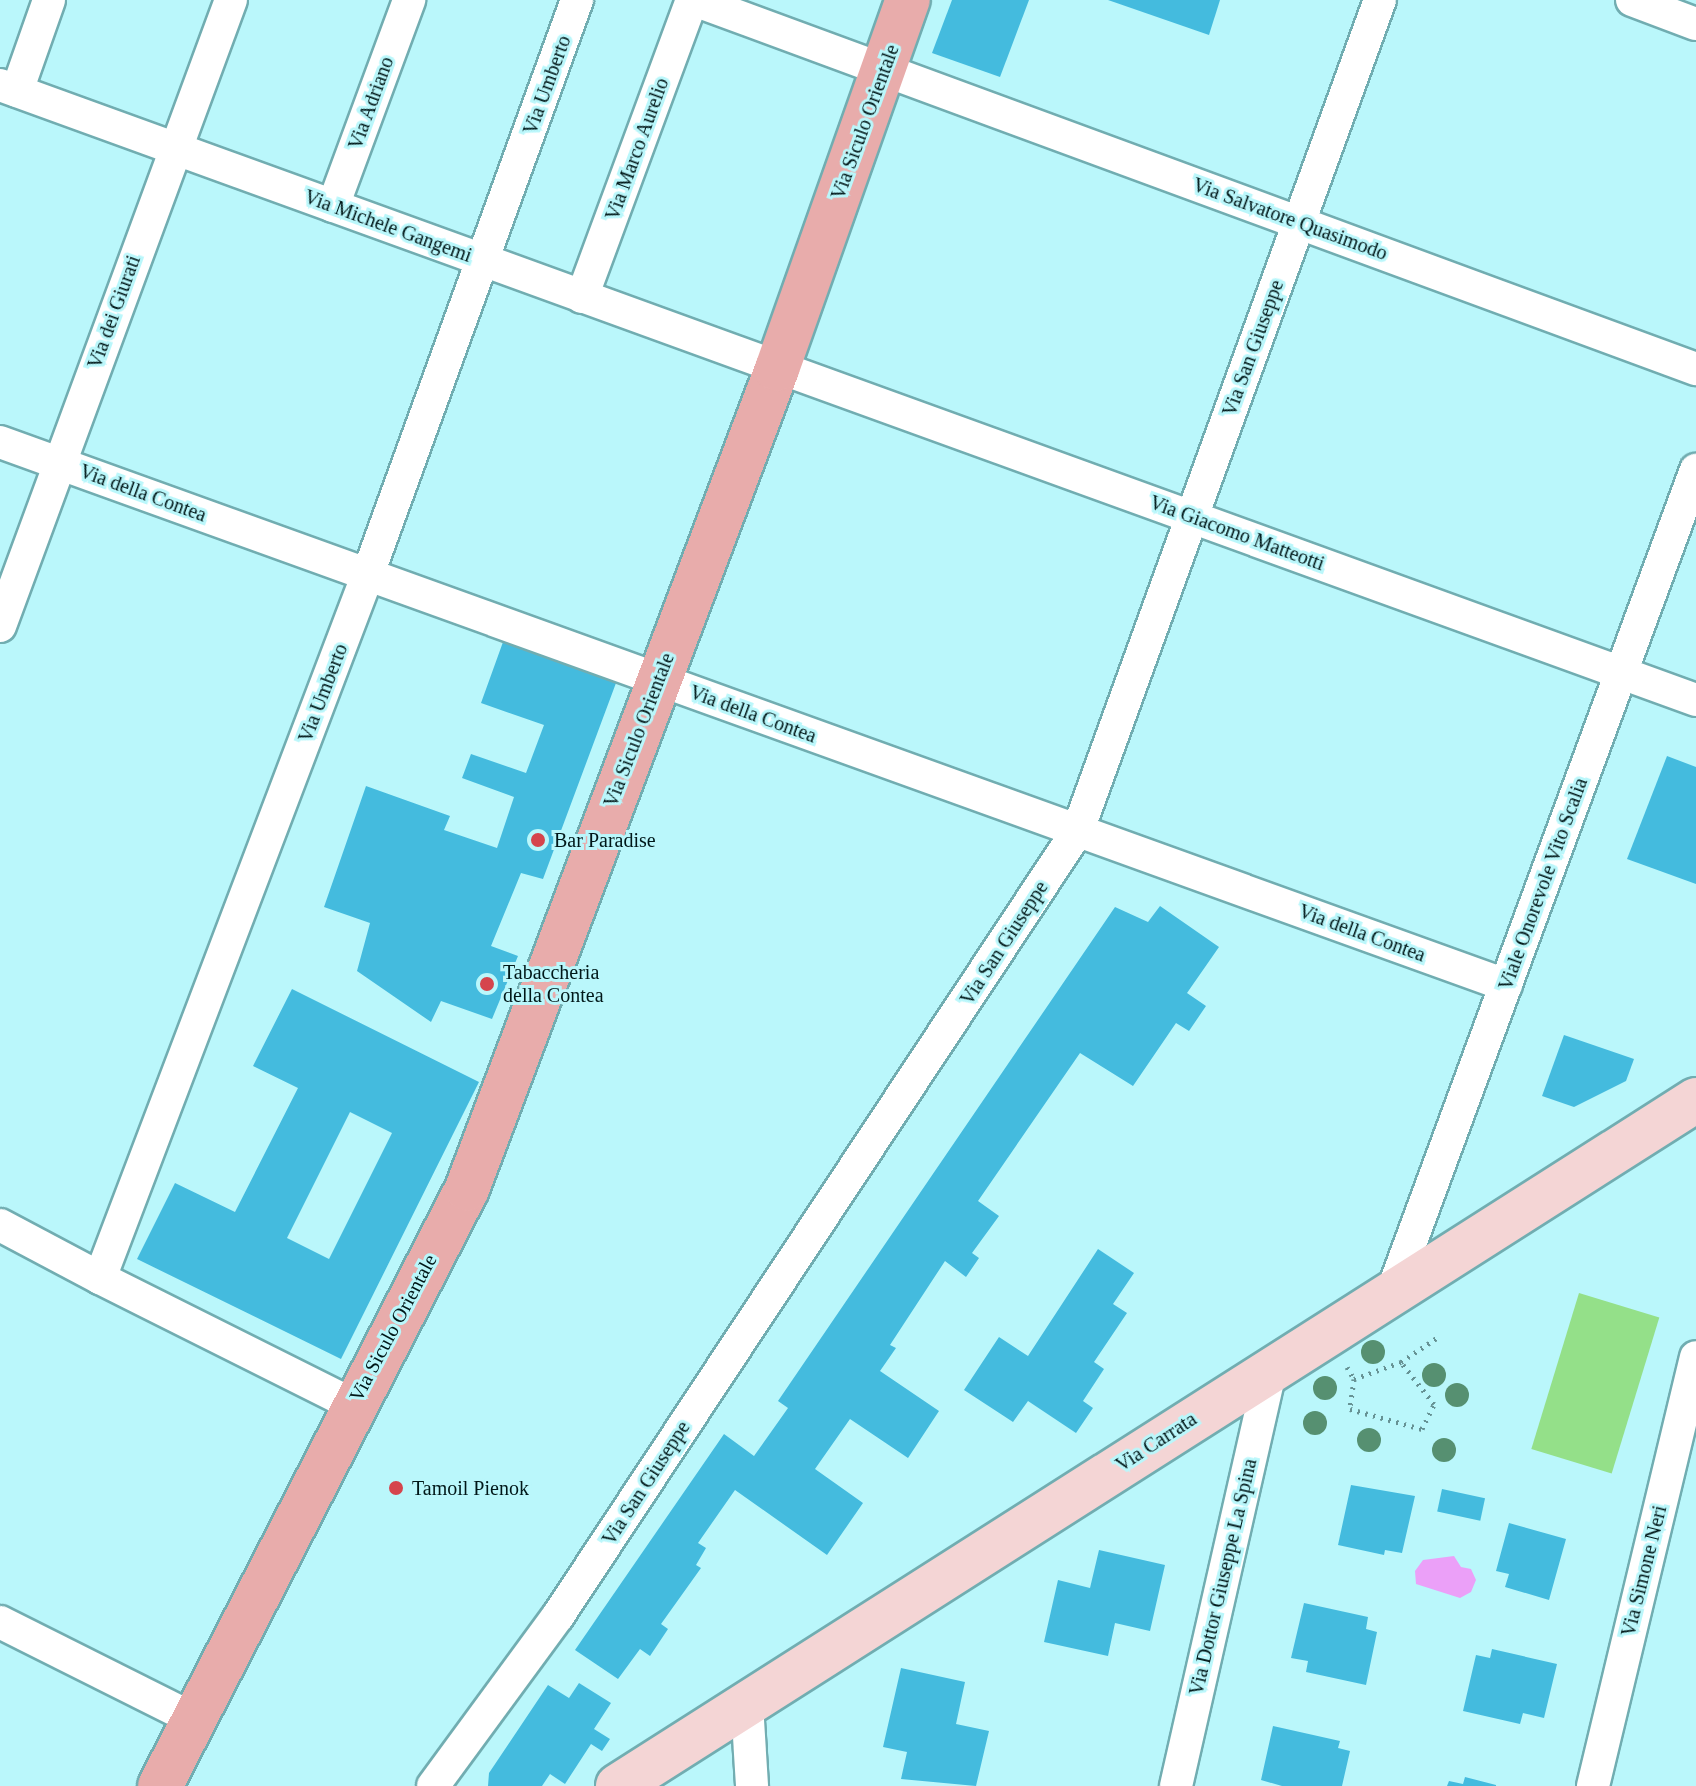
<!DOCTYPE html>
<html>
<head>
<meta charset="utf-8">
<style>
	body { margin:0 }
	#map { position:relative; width:1696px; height:1786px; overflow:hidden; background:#baf7fb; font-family:Georgia,serif }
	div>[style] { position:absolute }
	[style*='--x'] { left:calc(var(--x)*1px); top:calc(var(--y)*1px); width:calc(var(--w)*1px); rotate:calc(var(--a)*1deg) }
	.green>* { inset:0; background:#94e089; transform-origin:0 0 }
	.water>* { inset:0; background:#eba0f8 }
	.building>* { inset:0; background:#44bbde; transform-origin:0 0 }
	.path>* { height:5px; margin-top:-2.5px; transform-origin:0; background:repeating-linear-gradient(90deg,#669294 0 2px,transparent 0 8px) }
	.roads { filter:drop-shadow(2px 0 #71adb1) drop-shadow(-2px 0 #71adb1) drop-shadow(0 2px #71adb1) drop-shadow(0 -2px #71adb1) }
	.street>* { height:32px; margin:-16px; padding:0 16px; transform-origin:16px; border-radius:16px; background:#fff }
	.secondary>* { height:44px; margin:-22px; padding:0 22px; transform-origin:22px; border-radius:22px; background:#f4d5d5 }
	.primary>* { height:44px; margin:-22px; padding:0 22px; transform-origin:22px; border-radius:22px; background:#e8acab }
	.trees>* { width:24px; height:24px; margin:-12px; border-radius:50%; background:#569071 }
	.dots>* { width:22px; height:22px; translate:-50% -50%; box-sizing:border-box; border:4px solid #baf7fb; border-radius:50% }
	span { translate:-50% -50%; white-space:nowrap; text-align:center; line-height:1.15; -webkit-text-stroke:6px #baf7fb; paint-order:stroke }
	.street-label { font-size:20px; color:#001718 }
	.poi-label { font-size:20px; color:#001718 }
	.left { translate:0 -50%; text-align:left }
</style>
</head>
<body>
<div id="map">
	<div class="green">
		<div style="left:1579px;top:1293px;width:84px;height:163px;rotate:17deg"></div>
	</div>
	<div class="water">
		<div style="clip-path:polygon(1454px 1556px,1461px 1567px,1471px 1569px,1476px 1580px,1471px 1592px,1460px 1598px,1416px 1584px,1415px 1571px,1423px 1560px)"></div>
	</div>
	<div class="building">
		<div style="clip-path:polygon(952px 0,1029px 0,1000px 77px,932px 53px)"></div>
		<div style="clip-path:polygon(1108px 0,1220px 0,1209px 35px)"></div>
		<div style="clip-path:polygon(503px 642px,616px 683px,543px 879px,521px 873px,491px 946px,518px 956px,492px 1019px,441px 1001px,431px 1022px,357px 971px,370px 923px,324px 907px,366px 786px,450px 816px,444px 830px,497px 848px,514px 797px,462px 778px,471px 754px,526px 773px,544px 725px,481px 703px)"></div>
		<div style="clip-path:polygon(1667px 756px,1696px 767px,1696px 884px,1627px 859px)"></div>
		<div style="clip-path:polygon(1160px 906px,1219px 947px,1187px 993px,1206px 1006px,1189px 1031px,1176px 1023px,1133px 1086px,1080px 1053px,978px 1201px,999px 1216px,972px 1253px,979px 1258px,966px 1277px,945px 1261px,890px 1345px,896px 1348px,880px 1371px,939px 1411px,908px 1458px,850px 1419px,815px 1469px,863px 1503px,827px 1555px,735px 1490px,698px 1543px,706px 1548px,696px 1565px,701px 1568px,661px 1624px,668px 1629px,650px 1656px,640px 1649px,618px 1679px,575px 1650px,724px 1434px,754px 1456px,788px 1408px,778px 1401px,1115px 907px,1148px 922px)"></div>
		<div style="clip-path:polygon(evenodd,292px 989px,479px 1082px,341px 1359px,137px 1259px,175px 1183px,235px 1212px,298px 1088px,253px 1066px,292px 989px,350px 1112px,392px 1133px,329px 1259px,287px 1238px,350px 1112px)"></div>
		<div style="clip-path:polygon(1564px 1035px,1634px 1059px,1626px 1081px,1574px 1107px,1542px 1096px)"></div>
		<div style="clip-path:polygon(1098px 1249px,1134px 1273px,1113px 1304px,1127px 1313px,1094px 1362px,1104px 1369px,1083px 1401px,1093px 1408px,1076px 1433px,1028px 1401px,1013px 1422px,964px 1390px,999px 1337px,1028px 1356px)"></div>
		<div style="clip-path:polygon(1351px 1485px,1415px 1496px,1402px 1553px,1385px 1550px,1384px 1555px,1338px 1545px)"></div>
		<div style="left:1442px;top:1489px;width:44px;height:23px;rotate:12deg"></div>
		<div style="clip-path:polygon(1509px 1523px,1566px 1539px,1549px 1600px,1505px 1587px,1509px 1574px,1496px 1571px)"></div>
		<div style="clip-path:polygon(1099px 1550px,1165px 1565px,1150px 1631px,1115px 1623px,1108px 1656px,1044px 1642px,1058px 1580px,1090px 1588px)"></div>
		<div style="clip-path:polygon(1304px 1603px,1368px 1617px,1366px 1629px,1377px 1632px,1366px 1685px,1306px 1672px,1308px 1661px,1291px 1658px)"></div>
		<div style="clip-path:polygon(1492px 1649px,1557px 1664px,1544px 1718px,1523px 1713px,1520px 1724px,1463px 1711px,1476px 1655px,1490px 1658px)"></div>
		<div style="clip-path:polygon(901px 1668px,965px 1682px,956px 1724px,989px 1731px,976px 1786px,901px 1779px,907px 1752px,883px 1747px)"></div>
		<div style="clip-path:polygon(579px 1683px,611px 1703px,594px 1729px,610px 1739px,602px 1751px,591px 1744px,565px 1784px,550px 1774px,542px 1786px,488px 1786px,489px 1773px,548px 1685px,569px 1698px)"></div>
		<div style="clip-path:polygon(1273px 1726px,1340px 1741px,1338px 1748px,1350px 1751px,1342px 1786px,1282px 1786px,1261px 1780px)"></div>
		<div style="clip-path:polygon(1465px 1777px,1496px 1785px,1496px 1786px,1447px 1786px,1449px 1781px,1463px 1784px)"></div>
	</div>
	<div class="path">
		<div style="--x:1401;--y:1362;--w:45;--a:-34"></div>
		<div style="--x:1347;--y:1367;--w:14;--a:60"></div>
		<div style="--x:1354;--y:1379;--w:30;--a:98"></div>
		<div style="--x:1350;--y:1409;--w:75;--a:15.5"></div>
		<div style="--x:1422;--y:1429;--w:28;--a:-64"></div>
		<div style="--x:1434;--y:1404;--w:53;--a:-128.2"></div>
		<div style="--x:1401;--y:1362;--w:50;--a:160.1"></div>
	</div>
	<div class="roads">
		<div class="street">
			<div style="--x:694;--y:0;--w:1068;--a:20.22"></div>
			<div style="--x:1632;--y:0;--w:68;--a:20.6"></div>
			<div style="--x:0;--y:85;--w:1804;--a:19.93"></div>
			<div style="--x:17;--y:91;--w:96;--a:-70.6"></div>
			<div style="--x:333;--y:206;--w:220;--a:-69.7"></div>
			<div style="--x:582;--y:297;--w:317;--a:-69.7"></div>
			<div style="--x:0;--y:442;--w:1601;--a:19.83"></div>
			<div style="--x:0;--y:626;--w:667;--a:-69.75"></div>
			<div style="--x:0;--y:1225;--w:113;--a:27.9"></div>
			<div style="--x:100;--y:1278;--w:753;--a:-69.16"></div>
			<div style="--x:368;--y:574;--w:611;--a:-69.99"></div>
			<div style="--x:100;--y:1278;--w:282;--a:26.6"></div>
			<div style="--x:1390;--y:1298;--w:883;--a:-69.72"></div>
			<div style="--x:0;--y:1622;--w:217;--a:26.6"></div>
			<div style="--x:747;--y:1704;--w:82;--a:86.5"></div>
			<div style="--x:433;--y:1786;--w:211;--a:-53.7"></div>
			<div style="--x:558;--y:1616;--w:942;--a:-56.51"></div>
			<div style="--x:1078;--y:830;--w:883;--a:-70.01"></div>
			<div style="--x:1176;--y:1786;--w:429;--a:-77.2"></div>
			<div style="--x:1593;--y:1786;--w:441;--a:-76.5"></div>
		</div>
		<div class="secondary">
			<div style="--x:618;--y:1786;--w:1278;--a:-32.47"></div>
		</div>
		<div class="primary">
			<div style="--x:160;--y:1786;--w:671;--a:-62.79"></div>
			<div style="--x:467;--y:1189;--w:877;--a:-69.29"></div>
			<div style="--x:777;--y:369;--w:392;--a:-70.5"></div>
		</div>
	</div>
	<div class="trees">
		<div style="left:1373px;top:1352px"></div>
		<div style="left:1434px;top:1375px"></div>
		<div style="left:1325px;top:1388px"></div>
		<div style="left:1457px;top:1395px"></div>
		<div style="left:1315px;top:1423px"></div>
		<div style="left:1369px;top:1440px"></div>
		<div style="left:1444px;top:1450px"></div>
	</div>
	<div class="dots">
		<div style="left:538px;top:840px;background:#d5454d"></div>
		<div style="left:487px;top:984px;background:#d5454d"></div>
		<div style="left:396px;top:1488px;background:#d5454d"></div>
	</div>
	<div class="street-label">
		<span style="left:547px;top:85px;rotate:-70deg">Via Umberto</span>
		<span style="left:371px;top:103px;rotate:-70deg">Via Adriano</span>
		<span style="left:865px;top:122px;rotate:-70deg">Via Siculo Orientale</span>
		<span style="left:637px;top:149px;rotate:-70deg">Via Marco Aurelio</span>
		<span style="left:1290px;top:219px;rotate:20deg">Via Salvatore Quasimodo</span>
		<span style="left:388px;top:226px;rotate:20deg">Via Michele Gangemi</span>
		<span style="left:114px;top:312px;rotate:-70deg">Via dei Giurati</span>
		<span style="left:1253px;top:348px;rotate:-70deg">Via San Giuseppe</span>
		<span style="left:143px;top:493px;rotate:20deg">Via della Contea</span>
		<span style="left:1237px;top:533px;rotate:20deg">Via Giacomo Matteotti</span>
		<span style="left:323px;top:693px;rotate:-69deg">Via Umberto</span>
		<span style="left:753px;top:714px;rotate:20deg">Via della Contea</span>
		<span style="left:639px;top:730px;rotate:-69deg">Via Siculo Orientale</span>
		<span style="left:1543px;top:884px;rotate:-70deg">Viale Onorevole Vito Scalia</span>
		<span style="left:1362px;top:933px;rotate:20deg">Via della Contea</span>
		<span style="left:1004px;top:943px;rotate:-57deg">Via San Giuseppe</span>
		<span style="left:393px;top:1328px;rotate:-62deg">Via Siculo Orientale</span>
		<span style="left:1156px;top:1442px;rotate:-33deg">Via Carrata</span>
		<span style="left:646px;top:1483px;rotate:-57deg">Via San Giuseppe</span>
		<span style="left:1644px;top:1571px;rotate:-76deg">Via Simone Neri</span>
		<span style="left:1223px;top:1577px;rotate:-77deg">Via Dottor Giuseppe La Spina</span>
	</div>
	<div class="poi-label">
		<span class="left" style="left:554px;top:840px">Bar Paradise</span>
		<span class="left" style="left:503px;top:984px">Tabaccheria<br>della Contea</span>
		<span class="left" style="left:412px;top:1488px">Tamoil Pienok</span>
	</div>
</div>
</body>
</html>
